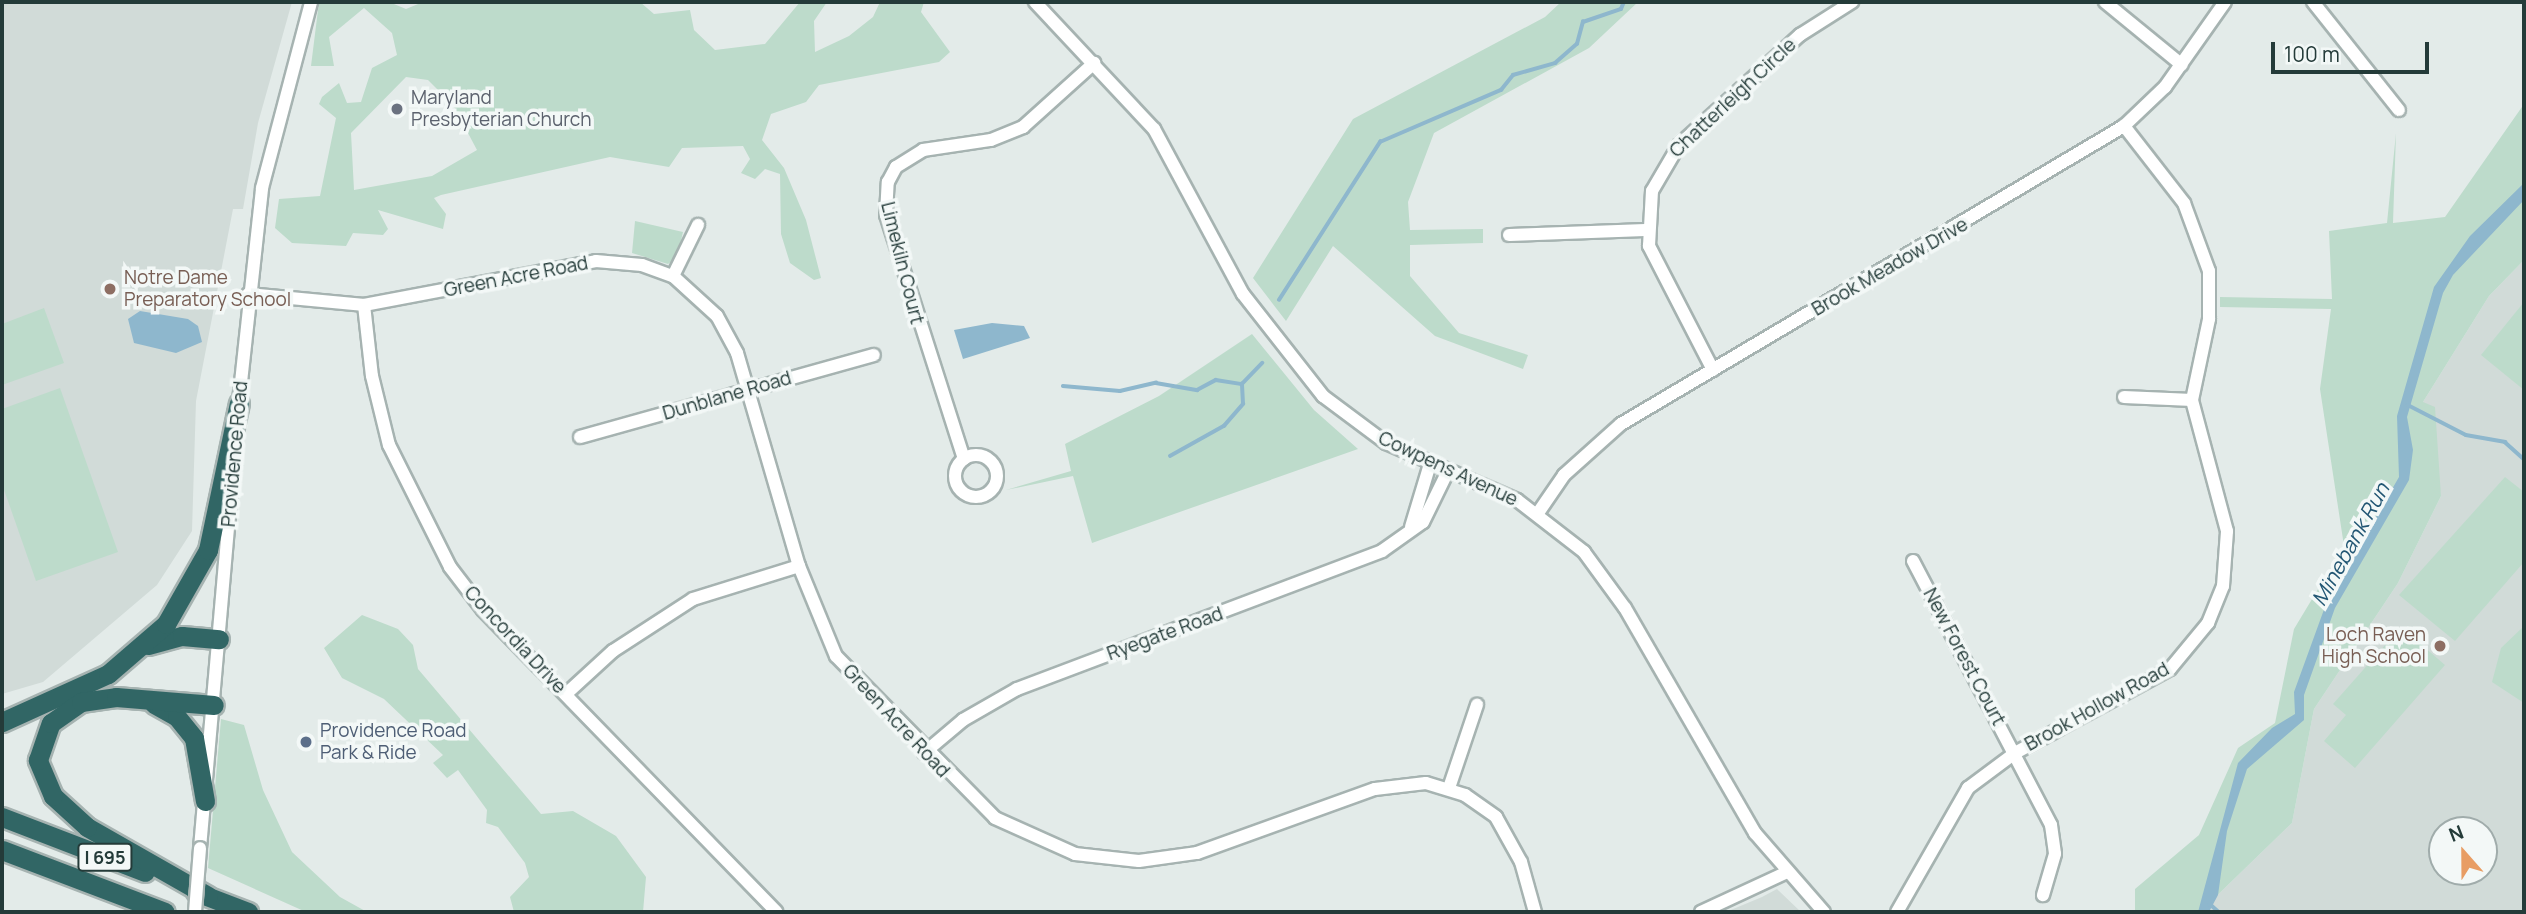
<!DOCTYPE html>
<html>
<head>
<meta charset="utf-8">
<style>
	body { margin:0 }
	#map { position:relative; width:2526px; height:914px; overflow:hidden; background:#e3ebe9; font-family:Manrope,sans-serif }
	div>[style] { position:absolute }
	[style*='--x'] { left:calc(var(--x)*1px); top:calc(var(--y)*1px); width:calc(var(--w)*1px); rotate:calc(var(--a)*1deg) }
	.built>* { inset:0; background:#d1dbd8 }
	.green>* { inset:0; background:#bddbcb }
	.water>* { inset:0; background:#8eb7cd }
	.stream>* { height:3.5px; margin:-1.75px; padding:0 1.75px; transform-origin:1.75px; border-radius:1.75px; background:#8eb7cd }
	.roads { filter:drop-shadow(2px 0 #a6b3b1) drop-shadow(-2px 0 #a6b3b1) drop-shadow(0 2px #a6b3b1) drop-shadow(0 -2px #a6b3b1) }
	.minor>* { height:12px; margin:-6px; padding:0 6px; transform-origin:6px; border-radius:6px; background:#fff }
	.minor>.ring { margin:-6px; padding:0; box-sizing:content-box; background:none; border:12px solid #fff; border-radius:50% }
	.highway>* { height:19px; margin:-9.5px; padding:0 9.5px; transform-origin:9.5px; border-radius:9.5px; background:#316665 }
	.bridges { filter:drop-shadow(2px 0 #a6b3b1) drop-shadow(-2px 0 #a6b3b1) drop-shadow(0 2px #a6b3b1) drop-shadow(0 -2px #a6b3b1) }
	.minor-bridge>* { height:12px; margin:-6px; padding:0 6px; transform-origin:6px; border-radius:6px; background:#fff }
	.dots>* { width:19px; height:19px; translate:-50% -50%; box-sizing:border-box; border:4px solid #f3f8f7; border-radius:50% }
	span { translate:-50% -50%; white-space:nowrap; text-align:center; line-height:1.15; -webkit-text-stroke:7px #f3f8f7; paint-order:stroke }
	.shield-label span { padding:2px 5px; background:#f3f8f7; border:2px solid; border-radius:5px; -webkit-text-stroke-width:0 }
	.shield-label { font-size:18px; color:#243b39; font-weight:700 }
	.worship-label { font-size:19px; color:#5b616d }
	.left { translate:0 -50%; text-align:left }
	.street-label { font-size:19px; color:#243b39 }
	.education-label { font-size:19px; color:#785e54 }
	.right { translate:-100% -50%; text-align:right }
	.service-label { font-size:19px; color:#4e5e75 }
	.water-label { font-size:21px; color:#225673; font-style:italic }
	.frame { position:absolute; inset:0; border:4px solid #243b39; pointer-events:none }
	.north { position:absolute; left:2428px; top:816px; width:70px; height:70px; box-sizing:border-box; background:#f3f8f7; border:2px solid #a0acab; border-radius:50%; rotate:339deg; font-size:19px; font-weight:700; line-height:28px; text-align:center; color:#243b39 }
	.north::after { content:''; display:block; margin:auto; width:24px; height:32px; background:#e89d64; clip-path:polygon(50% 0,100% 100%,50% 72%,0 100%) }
	.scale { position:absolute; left:2271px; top:42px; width:158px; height:32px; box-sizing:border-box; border:4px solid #243b39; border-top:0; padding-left:9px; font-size:21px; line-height:24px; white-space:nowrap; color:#243b39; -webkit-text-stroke:5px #f3f8f7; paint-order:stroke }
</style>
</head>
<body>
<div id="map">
	<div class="built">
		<div style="clip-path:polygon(2px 2px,292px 2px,258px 123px,243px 209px,233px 209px,196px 401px,192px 531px,157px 585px,43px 682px,2px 694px)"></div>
		<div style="clip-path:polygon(evenodd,2524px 260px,2524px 912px,2200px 912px,2292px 823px,2314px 709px,2398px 583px,2441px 496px,2423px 402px,2489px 296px,2524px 260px,2442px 830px,2484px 830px,2484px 872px,2442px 872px,2442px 830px)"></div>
		<div style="clip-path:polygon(1777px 889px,1801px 912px,1726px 912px,1762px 897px)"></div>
	</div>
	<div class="green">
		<div style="clip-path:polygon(evenodd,319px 2px,389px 2px,406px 9px,423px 2px,640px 2px,654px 14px,690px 10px,694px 30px,715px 50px,765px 44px,800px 2px,827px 2px,814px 21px,815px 52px,849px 36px,873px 17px,880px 2px,924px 2px,921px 12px,950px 52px,939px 62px,819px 85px,806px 102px,771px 114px,762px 140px,784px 168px,806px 220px,821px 278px,814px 280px,790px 263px,781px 234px,780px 174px,765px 169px,755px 179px,741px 173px,750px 159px,743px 146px,682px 148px,669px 167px,610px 157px,441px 195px,434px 198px,446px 214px,443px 229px,378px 210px,388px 229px,383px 235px,353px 233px,346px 246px,292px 243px,275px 228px,279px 199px,320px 196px,336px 118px,319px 104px,322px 97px,339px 83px,347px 103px,361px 102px,372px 68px,397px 55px,392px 33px,364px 8px,329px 37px,334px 66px,311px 66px,319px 2px,406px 77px,428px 80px,453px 105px,477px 150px,432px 176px,354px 190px,351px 133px,406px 77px)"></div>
		<div style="clip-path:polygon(1561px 2px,1638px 2px,1589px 48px,1434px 133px,1408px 202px,1410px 230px,1483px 229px,1483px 243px,1410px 245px,1410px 276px,1459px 333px,1528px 355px,1523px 369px,1435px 336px,1333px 246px,1286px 321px,1253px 278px,1353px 119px,1545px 17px)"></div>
		<div style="clip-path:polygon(2524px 104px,2524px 260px,2489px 296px,2423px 402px,2435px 407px,2441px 496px,2398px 583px,2314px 709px,2292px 823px,2200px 912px,2135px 912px,2135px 889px,2199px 835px,2238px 748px,2275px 723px,2294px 629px,2344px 546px,2320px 389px,2331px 309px,2220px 307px,2220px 297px,2332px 299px,2329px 231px,2387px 223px,2396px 133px,2393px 223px,2445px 217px)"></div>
		<div style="clip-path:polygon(635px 221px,683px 232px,677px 257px,668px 264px,632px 253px)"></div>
		<div style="clip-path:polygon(2524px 302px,2524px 390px,2481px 355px)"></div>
		<div style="clip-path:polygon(44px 308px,64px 363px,2px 385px,2px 324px)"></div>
		<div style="clip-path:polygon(1252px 334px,1314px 410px,1358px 449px,1092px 543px,1073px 476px,1006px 490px,1071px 471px,1065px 444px,1159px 396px)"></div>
		<div style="clip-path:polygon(60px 388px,118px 552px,36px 581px,2px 484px,2px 409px)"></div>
		<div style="clip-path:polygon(2505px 477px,2524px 492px,2524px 562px,2455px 641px,2399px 595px)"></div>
		<div style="clip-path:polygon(362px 615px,398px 629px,413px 645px,418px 669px,541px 814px,573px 811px,616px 836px,646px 877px,643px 912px,514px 912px,510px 897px,529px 877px,525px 863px,498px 827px,486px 823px,487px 810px,458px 770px,447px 778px,433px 763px,443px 755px,384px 699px,342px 678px,324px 648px)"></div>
		<div style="clip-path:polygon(2524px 626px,2524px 703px,2492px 682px,2501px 648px)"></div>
		<div style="clip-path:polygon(2401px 627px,2445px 665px,2355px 768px,2324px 741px,2346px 715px,2333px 704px)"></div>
		<div style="clip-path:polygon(221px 719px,244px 725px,263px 790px,292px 852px,340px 897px,367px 912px,306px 912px,208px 868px)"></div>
	</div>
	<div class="water">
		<div style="clip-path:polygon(2524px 183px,2524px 200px,2453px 275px,2443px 293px,2407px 417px,2413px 450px,2409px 480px,2335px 608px,2304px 695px,2304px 720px,2247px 769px,2227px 831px,2218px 895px,2209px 912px,2198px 912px,2238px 763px,2272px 728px,2295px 714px,2294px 692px,2326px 604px,2399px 477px,2397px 416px,2434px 287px,2470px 236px)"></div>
		<div style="clip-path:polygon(140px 311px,188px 319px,198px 326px,202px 342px,176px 353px,134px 343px,128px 319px)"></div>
		<div style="clip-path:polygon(992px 323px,1024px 326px,1030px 338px,963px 359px,954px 330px)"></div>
	</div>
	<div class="stream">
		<div style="--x:1279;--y:300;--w:188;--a:-57.4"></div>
		<div style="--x:1380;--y:142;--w:132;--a:-23.3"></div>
		<div style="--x:1501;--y:90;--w:19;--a:-51"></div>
		<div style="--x:1513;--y:75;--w:44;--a:-15.9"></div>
		<div style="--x:1555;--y:63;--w:29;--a:-41"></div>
		<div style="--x:1577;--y:44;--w:23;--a:-75"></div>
		<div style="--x:1583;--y:22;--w:40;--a:-18.9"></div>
		<div style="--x:1621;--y:9;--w:8;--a:-67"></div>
		<div style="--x:1063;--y:386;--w:57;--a:5"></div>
		<div style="--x:1120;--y:391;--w:37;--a:-13"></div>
		<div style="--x:1156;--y:383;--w:42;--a:9.7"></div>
		<div style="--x:1197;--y:390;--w:21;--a:-28"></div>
		<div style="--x:1216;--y:380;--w:26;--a:9"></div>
		<div style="--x:1242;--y:384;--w:29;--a:-46"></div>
		<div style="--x:2408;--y:405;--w:65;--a:27.3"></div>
		<div style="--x:2466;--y:435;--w:40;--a:10"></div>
		<div style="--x:2505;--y:442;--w:25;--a:42"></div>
		<div style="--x:1170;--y:456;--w:62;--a:-29.1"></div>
		<div style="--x:1224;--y:426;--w:29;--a:-49"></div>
		<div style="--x:1243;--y:404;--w:20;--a:-93"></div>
		<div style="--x:2210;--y:904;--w:12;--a:42"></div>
	</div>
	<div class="roads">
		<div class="minor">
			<div style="--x:1035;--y:2;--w:174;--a:46.9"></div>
			<div style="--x:1154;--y:129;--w:187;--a:61.7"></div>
			<div style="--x:1243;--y:294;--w:130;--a:51.9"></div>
			<div style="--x:1323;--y:396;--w:79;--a:36.7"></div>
			<div style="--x:1386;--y:443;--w:143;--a:23.5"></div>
			<div style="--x:1517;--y:500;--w:85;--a:37.8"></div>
			<div style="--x:1584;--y:552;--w:69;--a:53.8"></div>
			<div style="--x:1625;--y:608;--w:260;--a:60"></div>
			<div style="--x:1755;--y:833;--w:105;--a:48.9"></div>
			<div style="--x:2105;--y:2;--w:99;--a:39.3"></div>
			<div style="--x:2313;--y:2;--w:138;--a:51.5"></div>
			<div style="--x:1509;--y:235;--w:137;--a:-2.1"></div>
			<div style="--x:673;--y:276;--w:57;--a:-63.9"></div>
			<div style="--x:248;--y:294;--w:117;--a:5.4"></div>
			<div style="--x:364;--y:305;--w:236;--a:-10.7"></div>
			<div style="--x:596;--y:261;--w:46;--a:5"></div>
			<div style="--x:642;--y:265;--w:33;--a:20"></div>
			<div style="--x:673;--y:276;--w:59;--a:42.3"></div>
			<div style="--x:717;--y:316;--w:42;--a:61.6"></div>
			<div style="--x:737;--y:353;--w:222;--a:73.8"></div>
			<div style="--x:799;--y:566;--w:97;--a:67.7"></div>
			<div style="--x:836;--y:656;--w:227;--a:45.5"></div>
			<div style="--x:995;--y:818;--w:88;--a:24.2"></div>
			<div style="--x:1075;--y:854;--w:64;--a:6.2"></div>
			<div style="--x:1139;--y:861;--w:59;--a:-7.9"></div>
			<div style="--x:1197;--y:853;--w:189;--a:-19.8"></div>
			<div style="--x:1375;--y:789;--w:51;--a:-6.7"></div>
			<div style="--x:1426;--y:783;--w:41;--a:17.1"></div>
			<div style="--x:1465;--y:795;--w:38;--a:35"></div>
			<div style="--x:1496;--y:817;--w:51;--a:60.9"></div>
			<div style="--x:1521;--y:862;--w:52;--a:74.4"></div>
			<div style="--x:364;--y:305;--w:71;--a:83.6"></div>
			<div style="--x:372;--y:376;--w:71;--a:76.2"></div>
			<div style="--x:389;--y:445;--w:136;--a:63.4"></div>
			<div style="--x:450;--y:567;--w:54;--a:52.5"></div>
			<div style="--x:483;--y:610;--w:421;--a:45.8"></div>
			<div style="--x:1713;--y:370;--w:140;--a:-117.3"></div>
			<div style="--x:1649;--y:246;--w:55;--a:-86.9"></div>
			<div style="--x:1652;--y:191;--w:53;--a:-59.6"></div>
			<div style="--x:1679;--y:145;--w:164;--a:-42.3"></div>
			<div style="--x:1800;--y:35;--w:62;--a:-32.4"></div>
			<div style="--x:2124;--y:397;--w:68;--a:2.5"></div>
			<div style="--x:238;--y:410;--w:223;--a:-83.8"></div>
			<div style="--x:262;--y:188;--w:192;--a:-75.2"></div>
			<div style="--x:580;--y:437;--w:305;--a:-15.6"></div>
			<div class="ring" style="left:955px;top:455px;width:30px;height:30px"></div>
			<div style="--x:964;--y:459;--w:256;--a:-107.7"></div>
			<div style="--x:886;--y:215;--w:33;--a:-87"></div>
			<div style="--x:888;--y:182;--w:17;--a:-62"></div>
			<div style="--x:896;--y:167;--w:32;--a:-32"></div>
			<div style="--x:923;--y:150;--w:69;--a:-8.4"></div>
			<div style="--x:991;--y:140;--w:35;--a:-22"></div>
			<div style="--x:1023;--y:127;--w:96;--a:-42"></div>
			<div style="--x:1538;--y:513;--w:46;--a:-55.6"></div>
			<div style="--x:1564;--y:475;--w:76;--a:-41.8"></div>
			<div style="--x:1621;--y:424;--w:585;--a:-30.64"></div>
			<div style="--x:2124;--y:126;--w:57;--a:-43.6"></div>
			<div style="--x:2165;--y:87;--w:104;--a:-54.8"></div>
			<div style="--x:1411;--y:527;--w:66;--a:-73.2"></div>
			<div style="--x:1913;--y:561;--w:298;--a:62.4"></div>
			<div style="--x:2051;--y:825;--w:29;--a:82"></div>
			<div style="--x:2055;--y:854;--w:43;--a:106.3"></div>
			<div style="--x:566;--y:694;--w:64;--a:-42.5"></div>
			<div style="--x:613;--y:651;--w:95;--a:-33"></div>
			<div style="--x:693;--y:599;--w:111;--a:-17.3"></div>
			<div style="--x:924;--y:753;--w:51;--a:-40.2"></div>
			<div style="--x:963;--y:720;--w:62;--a:-29.9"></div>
			<div style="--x:1017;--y:689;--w:390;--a:-20.7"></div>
			<div style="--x:1382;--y:551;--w:50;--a:-35.3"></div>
			<div style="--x:1423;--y:522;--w:57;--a:-63.9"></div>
			<div style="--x:1449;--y:788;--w:88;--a:-71.4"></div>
			<div style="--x:200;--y:848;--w:382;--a:-85"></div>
			<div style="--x:1701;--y:912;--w:93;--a:-24.9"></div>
			<div style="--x:1897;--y:912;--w:143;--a:-60.2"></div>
			<div style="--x:1968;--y:788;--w:59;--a:-36.7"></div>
			<div style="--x:2015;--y:753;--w:176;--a:-28.5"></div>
			<div style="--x:2170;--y:669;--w:60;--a:-50.4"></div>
			<div style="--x:2208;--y:623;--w:40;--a:-68"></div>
			<div style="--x:2223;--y:586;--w:55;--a:-85.8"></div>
			<div style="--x:2227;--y:531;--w:136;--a:-105"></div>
			<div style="--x:2192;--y:400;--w:83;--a:-78.1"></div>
			<div style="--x:2209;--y:319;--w:48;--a:-90"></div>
			<div style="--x:2209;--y:271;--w:72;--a:-110.2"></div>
			<div style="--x:2184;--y:203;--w:98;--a:-127.9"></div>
		</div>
		<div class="highway">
			<div style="--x:148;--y:645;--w:35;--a:-15"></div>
			<div style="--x:182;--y:636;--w:37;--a:5"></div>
			<div style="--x:154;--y:704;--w:26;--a:29"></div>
			<div style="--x:177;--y:717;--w:27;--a:51"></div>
			<div style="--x:194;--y:738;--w:64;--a:80.1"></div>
			<div style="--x:2;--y:722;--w:116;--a:-24.4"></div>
			<div style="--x:108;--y:674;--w:77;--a:-40.8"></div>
			<div style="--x:166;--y:624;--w:85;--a:-60.4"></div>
			<div style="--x:208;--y:550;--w:150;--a:-78.1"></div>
			<div style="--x:2;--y:817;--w:153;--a:21"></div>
			<div style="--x:2;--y:850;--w:174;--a:20.8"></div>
			<div style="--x:196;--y:892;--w:56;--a:21"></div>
			<div style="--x:208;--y:896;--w:139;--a:-150.3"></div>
			<div style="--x:87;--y:827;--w:46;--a:-137.6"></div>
			<div style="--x:53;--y:796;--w:39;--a:-113"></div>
			<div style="--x:38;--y:760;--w:39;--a:-71"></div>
			<div style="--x:51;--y:723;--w:37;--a:-35"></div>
			<div style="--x:81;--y:702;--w:35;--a:-8"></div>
			<div style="--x:116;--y:697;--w:98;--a:4.7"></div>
		</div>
	</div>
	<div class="bridges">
		<div class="minor-bridge">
			<div style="--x:195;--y:912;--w:64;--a:-85.5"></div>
		</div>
	</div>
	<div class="dots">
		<div style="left:397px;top:109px;background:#6b7280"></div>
		<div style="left:110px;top:289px;background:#8d6e63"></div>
		<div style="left:2440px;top:646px;background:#8d6e63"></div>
		<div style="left:306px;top:742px;background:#5c6f8a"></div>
	</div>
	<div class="shield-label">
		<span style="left:105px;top:857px">I 695</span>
	</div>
	<div class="worship-label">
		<span class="left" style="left:411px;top:109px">Maryland<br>Presbyterian Church</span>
	</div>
	<div class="street-label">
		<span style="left:1733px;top:98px;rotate:-43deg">Chatterleigh Circle</span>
		<span style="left:902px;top:263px;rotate:76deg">Limekiln Court</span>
		<span style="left:1890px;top:267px;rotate:-30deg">Brook Meadow Drive</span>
		<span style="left:516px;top:277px;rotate:-11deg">Green Acre Road</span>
		<span style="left:727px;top:396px;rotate:-16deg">Dunblane Road</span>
		<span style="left:235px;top:454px;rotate:-85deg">Providence Road</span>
		<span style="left:1448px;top:469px;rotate:25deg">Cowpens Avenue</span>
		<span style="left:1165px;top:634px;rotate:-20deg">Ryegate Road</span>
		<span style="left:515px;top:640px;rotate:47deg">Concordia Drive</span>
		<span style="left:1964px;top:657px;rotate:62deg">New Forest Court</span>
		<span style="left:2097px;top:707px;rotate:-29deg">Brook Hollow Road</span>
		<span style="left:896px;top:721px;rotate:47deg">Green Acre Road</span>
	</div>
	<div class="education-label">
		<span class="left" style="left:124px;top:289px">Notre Dame<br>Preparatory School</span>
		<span class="right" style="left:2426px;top:646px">Loch Raven<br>High School</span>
	</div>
	<div class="service-label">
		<span class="left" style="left:320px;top:742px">Providence Road<br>Park &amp; Ride</span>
	</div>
	<div class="water-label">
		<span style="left:2350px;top:544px;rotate:-61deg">Minebank Run</span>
	</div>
	<div class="frame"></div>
	<div class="north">N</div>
	<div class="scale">100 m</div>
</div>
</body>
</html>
